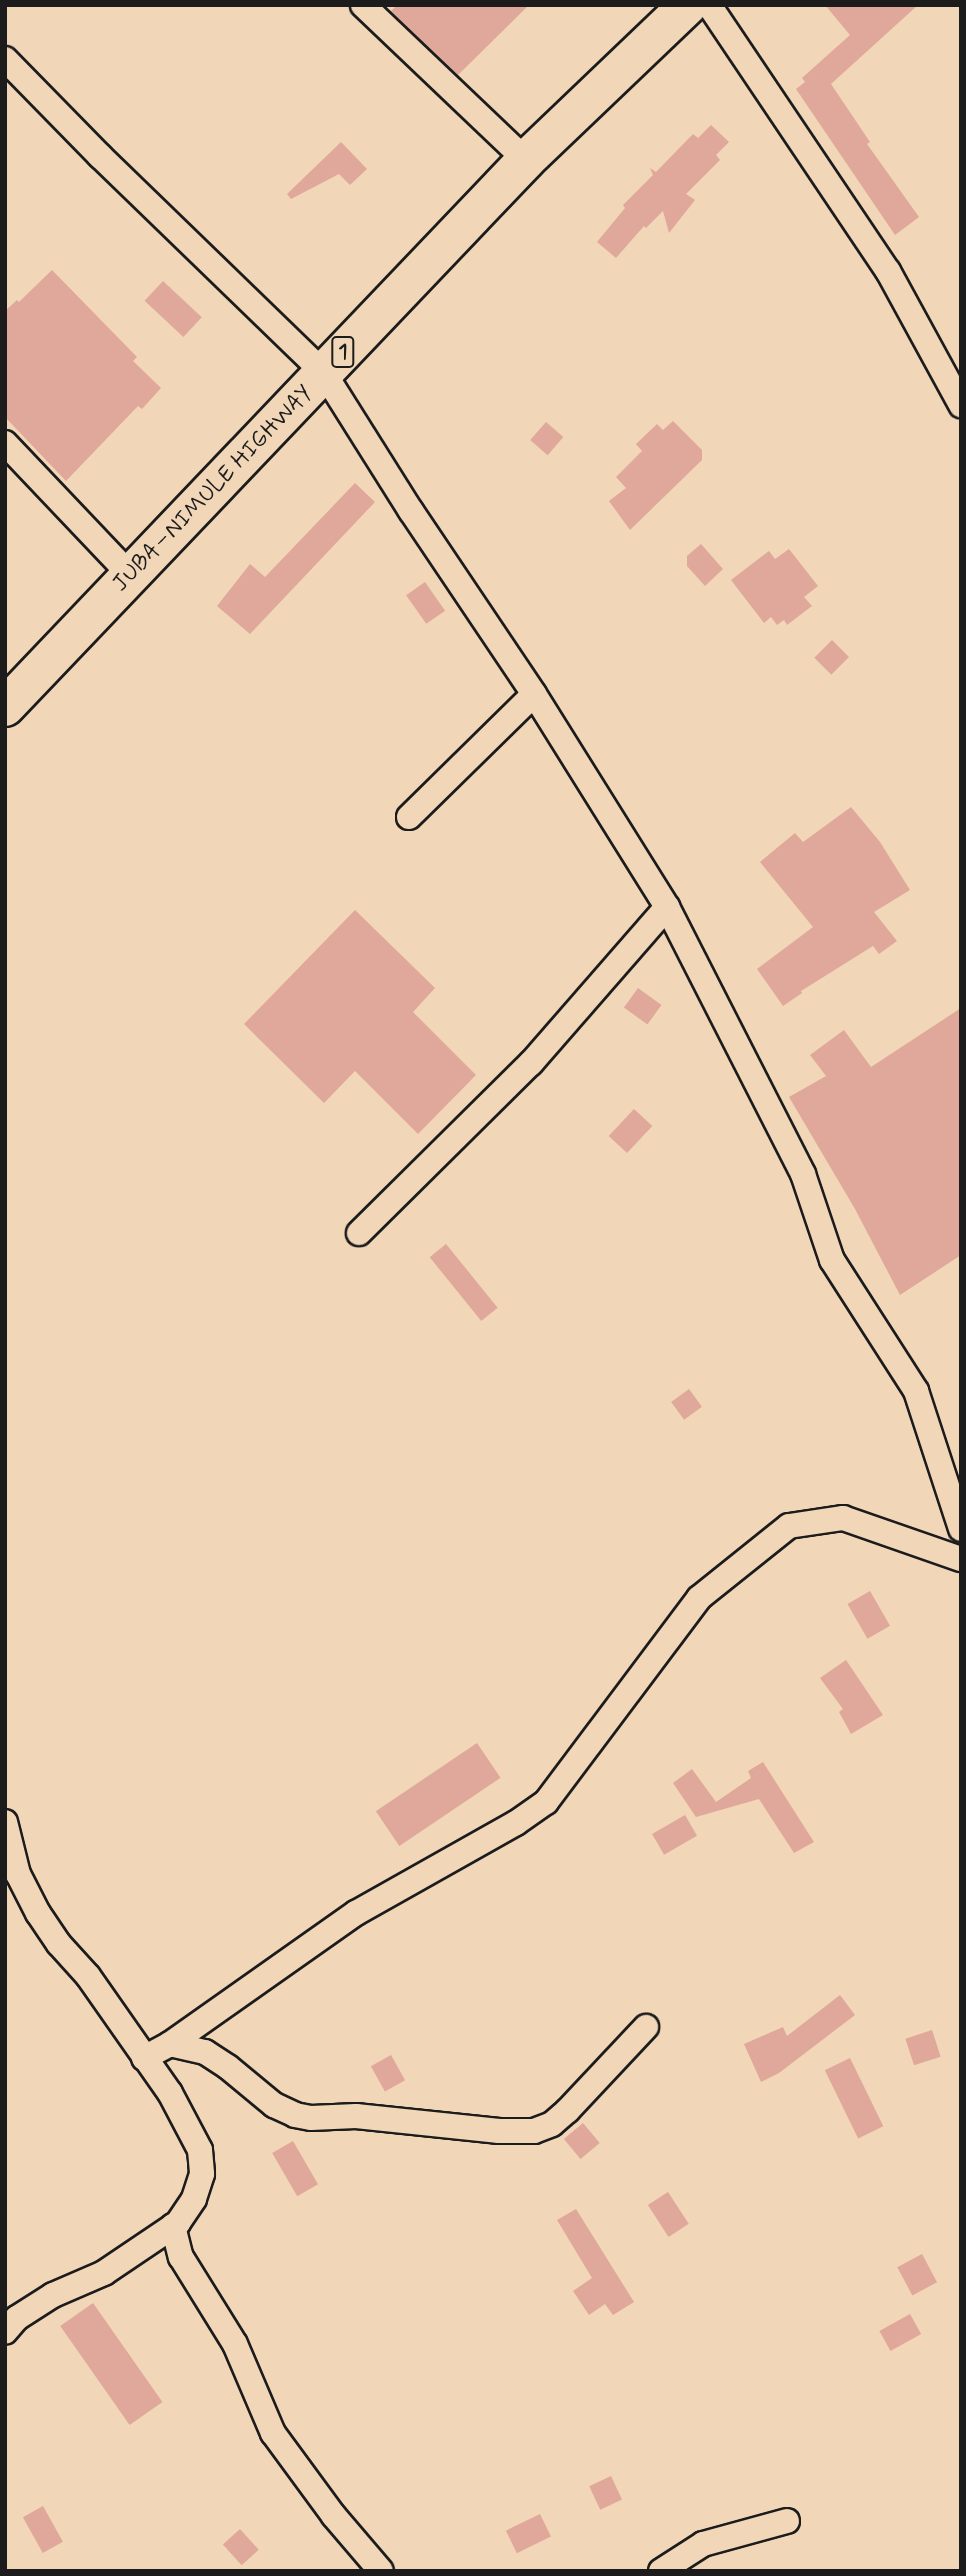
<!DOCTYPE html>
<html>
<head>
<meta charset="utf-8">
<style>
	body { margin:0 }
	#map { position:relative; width:966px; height:2576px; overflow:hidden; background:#f1d6b8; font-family:Mynerve,sans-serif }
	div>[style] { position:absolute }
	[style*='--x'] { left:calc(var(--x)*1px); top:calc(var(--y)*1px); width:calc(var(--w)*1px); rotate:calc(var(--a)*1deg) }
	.building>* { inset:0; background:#e0a89a; transform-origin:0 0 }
	.roads { filter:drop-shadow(2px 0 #1c1c1c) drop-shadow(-2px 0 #1c1c1c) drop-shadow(0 2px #1c1c1c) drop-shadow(0 -2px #1c1c1c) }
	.street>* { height:24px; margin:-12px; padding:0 12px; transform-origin:12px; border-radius:12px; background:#f1d6b8 }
	.primary>* { height:38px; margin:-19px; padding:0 19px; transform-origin:19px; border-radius:19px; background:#f1d6b8 }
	span { translate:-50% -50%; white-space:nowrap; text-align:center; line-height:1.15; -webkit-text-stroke:5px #f1d6b8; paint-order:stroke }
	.shield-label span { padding:2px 5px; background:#f1d6b8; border:2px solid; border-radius:5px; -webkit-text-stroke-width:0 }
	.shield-label { font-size:21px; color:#1c1c1c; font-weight:700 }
	.street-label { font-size:23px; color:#1c1c1c }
	.frame { position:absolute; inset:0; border:7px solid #1c1c1c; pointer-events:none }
</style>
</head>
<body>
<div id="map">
	<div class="building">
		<div style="clip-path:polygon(397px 5px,529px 5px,458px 75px,391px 11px)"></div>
		<div style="clip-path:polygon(825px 5px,918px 5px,831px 84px,870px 142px,867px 144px,919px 217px,895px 235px,796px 89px,805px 82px,802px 78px,850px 35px)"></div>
		<div style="clip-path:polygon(711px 125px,729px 142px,716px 155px,720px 160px,686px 194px,695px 200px,669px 233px,663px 211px,646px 228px,644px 226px,616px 258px,597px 242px,625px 208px,623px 205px,653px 175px,650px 168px,656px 172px,693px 134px,698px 138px)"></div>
		<div style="clip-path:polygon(341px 142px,367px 169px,350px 185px,339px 174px,291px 199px,287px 194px)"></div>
		<div style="clip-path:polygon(52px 270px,137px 357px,133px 361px,161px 388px,142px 409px,138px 406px,66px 481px,5px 417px,5px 311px,17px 300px,19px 302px)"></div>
		<div style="left:163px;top:281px;width:53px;height:27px;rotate:43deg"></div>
		<div style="clip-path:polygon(673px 421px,702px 450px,702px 460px,630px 530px,609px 501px,626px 488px,616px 477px,642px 451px,636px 444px,657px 424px,663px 430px)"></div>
		<div style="left:546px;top:422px;width:23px;height:24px;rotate:41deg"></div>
		<div style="clip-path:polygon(355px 483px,375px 502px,250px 634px,217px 606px,250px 564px,265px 577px)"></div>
		<div style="clip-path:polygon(701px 544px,723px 569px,705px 586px,687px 566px,687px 556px)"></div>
		<div style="clip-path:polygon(789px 549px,818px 586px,804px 597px,812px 606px,787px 625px,784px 620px,777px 625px,771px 617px,764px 623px,731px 580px,769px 551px,775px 559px)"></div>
		<div style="left:425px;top:582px;width:35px;height:23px;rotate:55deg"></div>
		<div style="left:832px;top:640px;width:24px;height:25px;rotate:45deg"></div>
		<div style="clip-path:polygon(851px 807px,880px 842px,910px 890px,874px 912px,897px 941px,879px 954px,873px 946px,801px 991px,802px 993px,783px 1006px,757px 969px,813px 927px,760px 862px,795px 833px,803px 842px)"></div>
		<div style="clip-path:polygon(355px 910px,435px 988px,413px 1012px,476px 1075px,418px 1134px,355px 1071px,324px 1103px,244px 1024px)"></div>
		<div style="left:638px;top:988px;width:29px;height:24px;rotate:36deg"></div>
		<div style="clip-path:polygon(961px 1008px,961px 1255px,900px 1295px,855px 1209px,789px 1097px,826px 1076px,810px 1055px,844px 1030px,871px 1067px)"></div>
		<div style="left:634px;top:1109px;width:25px;height:37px;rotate:43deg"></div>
		<div style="left:446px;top:1244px;width:82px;height:21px;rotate:51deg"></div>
		<div style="left:689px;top:1389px;width:22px;height:22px;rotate:54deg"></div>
		<div style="left:870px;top:1591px;width:40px;height:26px;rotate:60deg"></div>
		<div style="clip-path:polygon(846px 1660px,883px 1715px,851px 1734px,839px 1712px,843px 1709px,820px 1678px)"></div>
		<div style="left:477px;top:1743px;width:42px;height:122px;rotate:56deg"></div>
		<div style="clip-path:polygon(763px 1762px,814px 1842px,794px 1853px,759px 1799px,696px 1817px,673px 1783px,692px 1769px,716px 1802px,751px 1778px,748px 1771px)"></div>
		<div style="left:685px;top:1815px;width:24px;height:38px;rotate:60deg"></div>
		<div style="clip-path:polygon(840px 1995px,855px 2015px,779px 2073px,761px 2082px,744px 2044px,783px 2027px,787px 2036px)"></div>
		<div style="left:932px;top:2030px;width:28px;height:28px;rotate:72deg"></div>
		<div style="left:391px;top:2055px;width:29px;height:23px;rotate:61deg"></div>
		<div style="left:850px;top:2058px;width:76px;height:28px;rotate:64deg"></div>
		<div style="left:583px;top:2123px;width:26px;height:25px;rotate:50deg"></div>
		<div style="left:293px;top:2141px;width:50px;height:24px;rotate:60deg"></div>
		<div style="left:668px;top:2192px;width:38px;height:24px;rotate:57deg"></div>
		<div style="clip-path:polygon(576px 2209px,634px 2302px,613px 2315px,605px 2304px,589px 2315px,573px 2291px,592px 2278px,557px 2220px)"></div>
		<div style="left:922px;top:2254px;width:32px;height:28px;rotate:62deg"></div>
		<div style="left:93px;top:2303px;width:121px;height:40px;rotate:55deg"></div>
		<div style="left:910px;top:2314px;width:23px;height:35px;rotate:61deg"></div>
		<div style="left:611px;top:2476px;width:26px;height:24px;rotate:65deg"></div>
		<div style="left:43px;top:2506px;width:41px;height:23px;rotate:61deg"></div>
		<div style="left:540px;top:2514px;width:25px;height:38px;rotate:64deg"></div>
		<div style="left:240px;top:2529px;width:28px;height:23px;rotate:48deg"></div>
	</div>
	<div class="roads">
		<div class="street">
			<div style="--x:363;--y:5;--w:225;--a:43.6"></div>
			<div style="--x:709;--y:5;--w:321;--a:56.1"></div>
			<div style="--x:888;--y:271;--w:153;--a:61.4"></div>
			<div style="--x:5;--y:59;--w:136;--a:45.6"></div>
			<div style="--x:100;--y:156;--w:312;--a:44.1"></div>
			<div style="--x:324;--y:373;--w:163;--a:57.8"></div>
			<div style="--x:411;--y:511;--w:220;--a:56.1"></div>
			<div style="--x:534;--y:694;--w:251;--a:58"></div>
			<div style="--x:667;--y:907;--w:300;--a:63"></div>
			<div style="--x:803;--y:1174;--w:91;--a:71.4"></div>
			<div style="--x:832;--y:1260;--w:156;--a:57.3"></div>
			<div style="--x:916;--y:1391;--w:145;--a:71.9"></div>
			<div style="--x:5;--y:443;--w:183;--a:46.5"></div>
			<div style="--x:409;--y:817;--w:175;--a:-44.5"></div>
			<div style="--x:359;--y:1233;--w:242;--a:-44.7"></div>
			<div style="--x:531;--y:1063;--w:207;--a:-48.9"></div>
			<div style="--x:5;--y:1822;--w:54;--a:76"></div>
			<div style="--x:18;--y:1874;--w:44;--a:62.9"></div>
			<div style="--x:38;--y:1913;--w:37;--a:56"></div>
			<div style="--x:59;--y:1944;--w:43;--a:47.8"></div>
			<div style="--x:88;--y:1976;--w:143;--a:55"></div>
			<div style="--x:170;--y:2093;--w:64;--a:62.2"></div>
			<div style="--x:200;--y:2150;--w:24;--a:85"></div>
			<div style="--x:202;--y:2174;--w:26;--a:108"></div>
			<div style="--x:194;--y:2199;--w:29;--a:124"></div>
			<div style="--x:178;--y:2223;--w:89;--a:146"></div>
			<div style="--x:104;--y:2273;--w:56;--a:156.7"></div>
			<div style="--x:53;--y:2295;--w:43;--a:147.4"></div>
			<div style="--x:17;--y:2318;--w:18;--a:131"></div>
			<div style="--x:170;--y:2044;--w:36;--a:13"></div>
			<div style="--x:205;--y:2052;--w:27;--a:33"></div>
			<div style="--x:228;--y:2067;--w:60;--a:39.6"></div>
			<div style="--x:274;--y:2105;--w:23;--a:25"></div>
			<div style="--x:295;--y:2115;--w:16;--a:11"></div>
			<div style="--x:311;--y:2118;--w:45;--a:-2.5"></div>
			<div style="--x:356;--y:2116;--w:144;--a:6"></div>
			<div style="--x:499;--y:2131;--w:35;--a:0"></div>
			<div style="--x:534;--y:2131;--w:19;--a:-21"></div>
			<div style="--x:552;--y:2124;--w:21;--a:-41"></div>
			<div style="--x:568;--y:2110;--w:114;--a:-46.8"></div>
			<div style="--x:144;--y:2058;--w:30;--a:-28"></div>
			<div style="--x:170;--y:2044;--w:228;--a:-35.2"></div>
			<div style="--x:356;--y:1913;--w:184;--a:-29.4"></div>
			<div style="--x:516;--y:1823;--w:37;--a:-35"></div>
			<div style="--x:546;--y:1802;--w:255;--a:-53.1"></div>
			<div style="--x:699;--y:1598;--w:115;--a:-38.7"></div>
			<div style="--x:789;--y:1526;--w:55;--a:-8.4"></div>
			<div style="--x:843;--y:1518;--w:125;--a:19.2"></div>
			<div style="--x:173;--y:2226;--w:32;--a:76"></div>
			<div style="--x:181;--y:2257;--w:102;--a:58.2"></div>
			<div style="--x:235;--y:2344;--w:97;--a:66.9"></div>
			<div style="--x:273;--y:2433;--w:103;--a:53.7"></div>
			<div style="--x:334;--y:2516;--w:72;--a:49.5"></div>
			<div style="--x:661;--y:2571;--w:50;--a:-32.7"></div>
			<div style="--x:703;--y:2544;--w:87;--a:-15.3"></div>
		</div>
		<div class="primary">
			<div style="--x:5;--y:707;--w:755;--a:-46.39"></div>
			<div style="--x:526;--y:160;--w:224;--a:-43.7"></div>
		</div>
	</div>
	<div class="shield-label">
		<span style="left:343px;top:352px">1</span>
	</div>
	<div class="street-label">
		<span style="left:213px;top:489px;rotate:-46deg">JUBA–NIMULE HIGHWAY</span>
	</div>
	<div class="frame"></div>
</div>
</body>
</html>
